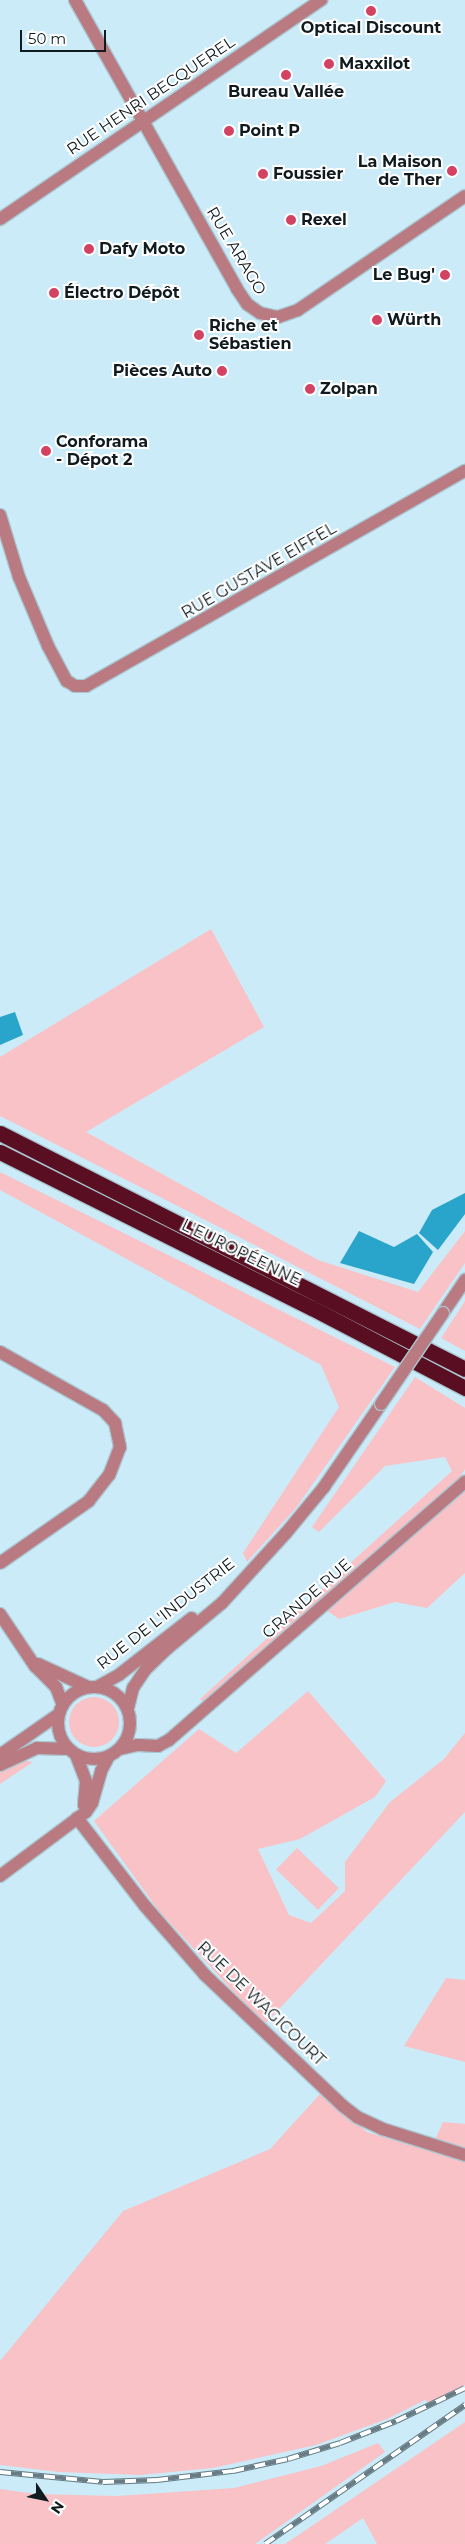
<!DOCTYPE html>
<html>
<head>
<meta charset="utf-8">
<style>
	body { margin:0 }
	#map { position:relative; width:465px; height:2544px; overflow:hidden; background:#ccebf8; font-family:Montserrat,sans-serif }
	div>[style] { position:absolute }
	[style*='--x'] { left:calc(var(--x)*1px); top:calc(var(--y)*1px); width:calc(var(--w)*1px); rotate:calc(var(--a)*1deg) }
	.green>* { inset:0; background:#f8c2c7; transform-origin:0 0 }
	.round { border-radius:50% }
	.water>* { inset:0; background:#29a4cb }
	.roads { filter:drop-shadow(1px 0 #aac6d1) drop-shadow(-1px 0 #aac6d1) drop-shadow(0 1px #aac6d1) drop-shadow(0 -1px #aac6d1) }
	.minor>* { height:12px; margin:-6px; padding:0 6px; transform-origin:6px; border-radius:6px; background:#b97a81 }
	.minor>.ring { margin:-6px; padding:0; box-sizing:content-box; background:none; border:12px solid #b97a81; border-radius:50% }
	.highway>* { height:15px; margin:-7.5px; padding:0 7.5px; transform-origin:7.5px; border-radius:7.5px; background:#590e21 }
	.rail>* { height:5.5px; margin-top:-2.75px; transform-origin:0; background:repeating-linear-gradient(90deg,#fff 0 11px,#677c84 0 22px); box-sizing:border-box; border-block:1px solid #677c84 }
	.bridges { filter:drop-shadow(1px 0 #aac6d1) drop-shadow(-1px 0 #aac6d1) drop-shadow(0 1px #aac6d1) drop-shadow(0 -1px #aac6d1) }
	.minor-bridge>* { height:12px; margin:-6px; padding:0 6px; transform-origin:6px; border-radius:6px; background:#b97a81 }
	.dots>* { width:14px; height:14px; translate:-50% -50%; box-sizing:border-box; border:2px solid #fff; border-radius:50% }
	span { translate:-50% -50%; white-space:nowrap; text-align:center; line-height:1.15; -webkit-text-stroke:4px #fff; paint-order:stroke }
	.poi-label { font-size:16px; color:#0f1b1f; font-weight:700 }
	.left { translate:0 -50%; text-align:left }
	.right { translate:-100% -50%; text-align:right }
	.street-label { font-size:16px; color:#0f1b1f }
	.north { position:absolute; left:20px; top:2474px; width:50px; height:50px; -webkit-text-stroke:4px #fff; paint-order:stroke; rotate:124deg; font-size:14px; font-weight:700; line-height:20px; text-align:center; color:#0f1b1f }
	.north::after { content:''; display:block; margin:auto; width:18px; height:22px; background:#0f1b1f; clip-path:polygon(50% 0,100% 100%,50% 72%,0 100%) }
	.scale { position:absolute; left:20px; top:30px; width:86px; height:22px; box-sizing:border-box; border:2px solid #0f1b1f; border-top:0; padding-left:6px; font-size:15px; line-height:18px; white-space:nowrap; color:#0f1b1f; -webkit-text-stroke:4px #fff; paint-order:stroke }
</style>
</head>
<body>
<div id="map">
	<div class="green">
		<div style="clip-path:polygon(211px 929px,264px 1027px,86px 1132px,318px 1260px,418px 1292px,465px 1231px,465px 1263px,420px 1329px,0 1116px,0 1057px)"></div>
		<div style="clip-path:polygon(0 1172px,395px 1367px,296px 1508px,247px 1562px,243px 1553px,339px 1407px,321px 1365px,0 1190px)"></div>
		<div style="clip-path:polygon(465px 1301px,465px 1351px,441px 1338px)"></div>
		<div style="clip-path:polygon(415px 1377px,465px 1408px,465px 1469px,455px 1485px,204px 1703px,200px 1699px,452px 1471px,445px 1457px,385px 1466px,319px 1532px,312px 1527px)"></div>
		<div style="clip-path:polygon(465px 1491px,465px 1573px,427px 1608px,395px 1602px,339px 1619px,326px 1610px)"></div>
		<div style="clip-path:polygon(308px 1691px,386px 1781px,375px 1797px,300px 1839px,258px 1849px,289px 1915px,311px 1923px,345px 1891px,345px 1862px,390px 1802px,444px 1759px,465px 1733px,465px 1812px,264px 2025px,159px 1911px,94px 1821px,199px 1729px,236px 1753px)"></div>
		<div class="round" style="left:69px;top:1697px;width:50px;height:50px"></div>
		<div style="clip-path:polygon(21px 1760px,33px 1762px,0 1784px,0 1772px)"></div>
		<div style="left:297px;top:1848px;width:58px;height:30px;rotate:44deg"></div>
		<div style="clip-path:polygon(446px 1978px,465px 1980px,465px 2062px,404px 2046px)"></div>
		<div style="clip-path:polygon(321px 2093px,367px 2132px,430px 2151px,443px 2122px,465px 2124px,465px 2385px,429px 2403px,425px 2400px,387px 2419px,316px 2445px,213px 2468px,140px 2475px,59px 2472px,0 2465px,0 2361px,123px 2211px,270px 2149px)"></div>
		<div style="clip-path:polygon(465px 2422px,465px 2544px,377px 2544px,363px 2518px,325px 2544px,285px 2544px)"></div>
		<div style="clip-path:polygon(378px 2443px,385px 2452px,255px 2544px,0 2544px,0 2489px,36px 2494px,117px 2496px,234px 2488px,321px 2466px)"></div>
	</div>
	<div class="water">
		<div style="clip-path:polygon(15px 1012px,23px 1035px,0 1045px,0 1017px)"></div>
		<div style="clip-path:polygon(465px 1193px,465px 1214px,438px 1250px,419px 1233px,432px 1210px)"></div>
		<div style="clip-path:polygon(359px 1231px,394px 1247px,417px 1234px,433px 1252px,414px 1284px,340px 1263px)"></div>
	</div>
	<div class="roads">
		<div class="minor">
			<div style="--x:75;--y:0;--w:331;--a:60.7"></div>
			<div style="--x:237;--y:289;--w:18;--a:56"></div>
			<div style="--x:247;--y:304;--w:16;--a:35"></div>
			<div style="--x:260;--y:313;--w:18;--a:13"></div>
			<div style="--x:278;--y:317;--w:21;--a:-19"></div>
			<div style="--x:298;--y:310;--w:202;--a:-34.3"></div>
			<div style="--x:0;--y:219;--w:389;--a:-34.3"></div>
			<div style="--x:0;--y:515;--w:65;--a:73"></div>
			<div style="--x:19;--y:577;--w:75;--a:67.2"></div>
			<div style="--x:48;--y:646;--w:40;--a:62"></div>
			<div style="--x:67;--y:681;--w:9;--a:32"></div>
			<div style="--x:75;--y:686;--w:11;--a:0"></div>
			<div style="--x:86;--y:686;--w:436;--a:-29.6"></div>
			<div style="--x:443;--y:1313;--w:40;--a:-56"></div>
			<div style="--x:0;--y:1352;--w:118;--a:29.4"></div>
			<div style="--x:103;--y:1410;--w:18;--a:47"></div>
			<div style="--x:115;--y:1423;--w:25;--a:78"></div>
			<div style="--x:120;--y:1447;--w:30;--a:111"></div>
			<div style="--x:109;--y:1475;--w:33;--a:128"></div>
			<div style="--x:89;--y:1501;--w:108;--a:145.1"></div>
			<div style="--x:0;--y:1614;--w:63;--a:56.1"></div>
			<div style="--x:35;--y:1666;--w:30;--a:45"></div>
			<div style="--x:56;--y:1687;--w:19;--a:69"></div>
			<div style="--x:38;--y:1664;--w:55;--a:24.7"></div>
			<div class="ring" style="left:58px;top:1687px;width:60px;height:60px"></div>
			<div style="--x:97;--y:1687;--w:26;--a:-29"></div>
			<div style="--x:120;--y:1674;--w:91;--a:-37.9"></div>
			<div style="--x:128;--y:1708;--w:21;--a:-76"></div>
			<div style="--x:133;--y:1688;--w:22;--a:-56"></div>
			<div style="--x:145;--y:1670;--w:32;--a:-44"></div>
			<div style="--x:168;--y:1648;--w:70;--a:-39.8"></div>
			<div style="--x:222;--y:1603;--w:95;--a:-47.6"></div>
			<div style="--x:286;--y:1533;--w:60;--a:-50.4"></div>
			<div style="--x:324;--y:1487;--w:101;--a:-55.5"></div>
			<div style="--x:120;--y:1749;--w:18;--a:-13"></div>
			<div style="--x:138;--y:1745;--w:20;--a:3"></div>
			<div style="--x:158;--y:1746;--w:13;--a:-29"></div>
			<div style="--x:169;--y:1740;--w:393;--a:-41.1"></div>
			<div style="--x:0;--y:1755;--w:72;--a:-34.8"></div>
			<div style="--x:76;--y:1755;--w:28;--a:69"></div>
			<div style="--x:86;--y:1781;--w:24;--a:95"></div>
			<div style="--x:0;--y:1765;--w:41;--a:-24.7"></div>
			<div style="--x:37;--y:1748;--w:32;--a:2"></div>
			<div style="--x:77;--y:1818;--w:111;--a:52.3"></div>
			<div style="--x:145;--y:1906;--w:91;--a:49"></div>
			<div style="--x:205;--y:1975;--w:190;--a:43.5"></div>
			<div style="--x:343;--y:2106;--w:18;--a:38"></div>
			<div style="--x:357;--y:2117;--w:29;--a:25"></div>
			<div style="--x:383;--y:2129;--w:86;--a:17.6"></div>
			<div style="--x:0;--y:1876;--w:107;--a:-36.7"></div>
			<div style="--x:86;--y:1812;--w:11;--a:-56"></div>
			<div style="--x:92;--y:1803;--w:33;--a:-74"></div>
			<div style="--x:101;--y:1771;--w:17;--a:-62"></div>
		</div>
		<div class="highway">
			<div style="--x:0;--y:1133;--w:521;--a:26.91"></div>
			<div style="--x:0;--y:1152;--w:349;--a:26.6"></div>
			<div style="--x:312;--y:1308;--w:173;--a:27.6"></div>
		</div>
	</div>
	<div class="rail">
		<div style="--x:0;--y:2472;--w:103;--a:5.5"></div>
		<div style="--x:103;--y:2482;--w:54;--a:-2.1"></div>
		<div style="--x:157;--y:2480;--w:77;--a:-6.8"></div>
		<div style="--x:233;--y:2471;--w:56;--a:-12.3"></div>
		<div style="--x:288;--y:2459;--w:54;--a:-17.1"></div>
		<div style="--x:340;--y:2443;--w:60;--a:-21.4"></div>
		<div style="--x:396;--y:2421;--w:76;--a:-25.6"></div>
		<div style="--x:265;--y:2544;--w:244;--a:-34.8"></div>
	</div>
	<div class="bridges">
		<div class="minor-bridge">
			<div style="--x:381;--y:1404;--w:110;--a:-55.7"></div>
		</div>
	</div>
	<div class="dots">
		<div style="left:371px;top:11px;background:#d34361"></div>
		<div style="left:329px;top:64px;background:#d34361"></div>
		<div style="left:286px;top:75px;background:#d34361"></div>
		<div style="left:229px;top:131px;background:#d34361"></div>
		<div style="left:452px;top:171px;background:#d34361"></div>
		<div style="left:263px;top:174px;background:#d34361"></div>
		<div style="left:291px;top:220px;background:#d34361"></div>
		<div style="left:89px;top:249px;background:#d34361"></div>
		<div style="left:445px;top:275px;background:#d34361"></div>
		<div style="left:54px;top:293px;background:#d34361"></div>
		<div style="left:377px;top:320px;background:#d34361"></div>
		<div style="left:199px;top:335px;background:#d34361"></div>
		<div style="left:222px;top:371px;background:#d34361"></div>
		<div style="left:310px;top:389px;background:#d34361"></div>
		<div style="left:46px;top:451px;background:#d34361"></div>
	</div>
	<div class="poi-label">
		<span style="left:371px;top:28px">Optical Discount</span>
		<span class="left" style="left:339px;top:64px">Maxxilot</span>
		<span style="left:286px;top:92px">Bureau Vallée</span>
		<span class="left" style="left:239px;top:131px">Point P</span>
		<span class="right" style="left:442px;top:171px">La Maison<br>de Ther</span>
		<span class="left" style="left:273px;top:174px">Foussier</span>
		<span class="left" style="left:301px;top:220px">Rexel</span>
		<span class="left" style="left:99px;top:249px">Dafy Moto</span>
		<span class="right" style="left:435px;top:275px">Le Bug'</span>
		<span class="left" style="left:64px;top:293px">Électro Dépôt</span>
		<span class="left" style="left:387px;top:320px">Würth</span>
		<span class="left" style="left:209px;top:335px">Riche et<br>Sébastien</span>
		<span class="right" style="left:212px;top:371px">Pièces Auto</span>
		<span class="left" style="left:320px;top:389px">Zolpan</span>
		<span class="left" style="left:56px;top:451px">Conforama<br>- Dépot 2</span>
	</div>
	<div class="street-label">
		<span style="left:151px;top:96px;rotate:-34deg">RUE HENRI BECQUEREL</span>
		<span style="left:236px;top:251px;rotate:59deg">RUE ARAGO</span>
		<span style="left:259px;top:571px;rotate:-30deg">RUE GUSTAVE EIFFEL</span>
		<span style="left:241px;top:1253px;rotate:26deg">L'EUROPÉENNE</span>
		<span style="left:307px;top:1599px;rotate:-41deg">GRANDE RUE</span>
		<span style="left:166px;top:1614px;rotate:-38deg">RUE DE L'INDUSTRIE</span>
		<span style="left:261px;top:2004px;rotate:44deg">RUE DE WAGICOURT</span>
	</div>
	<div class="north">N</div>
	<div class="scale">50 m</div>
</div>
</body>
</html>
